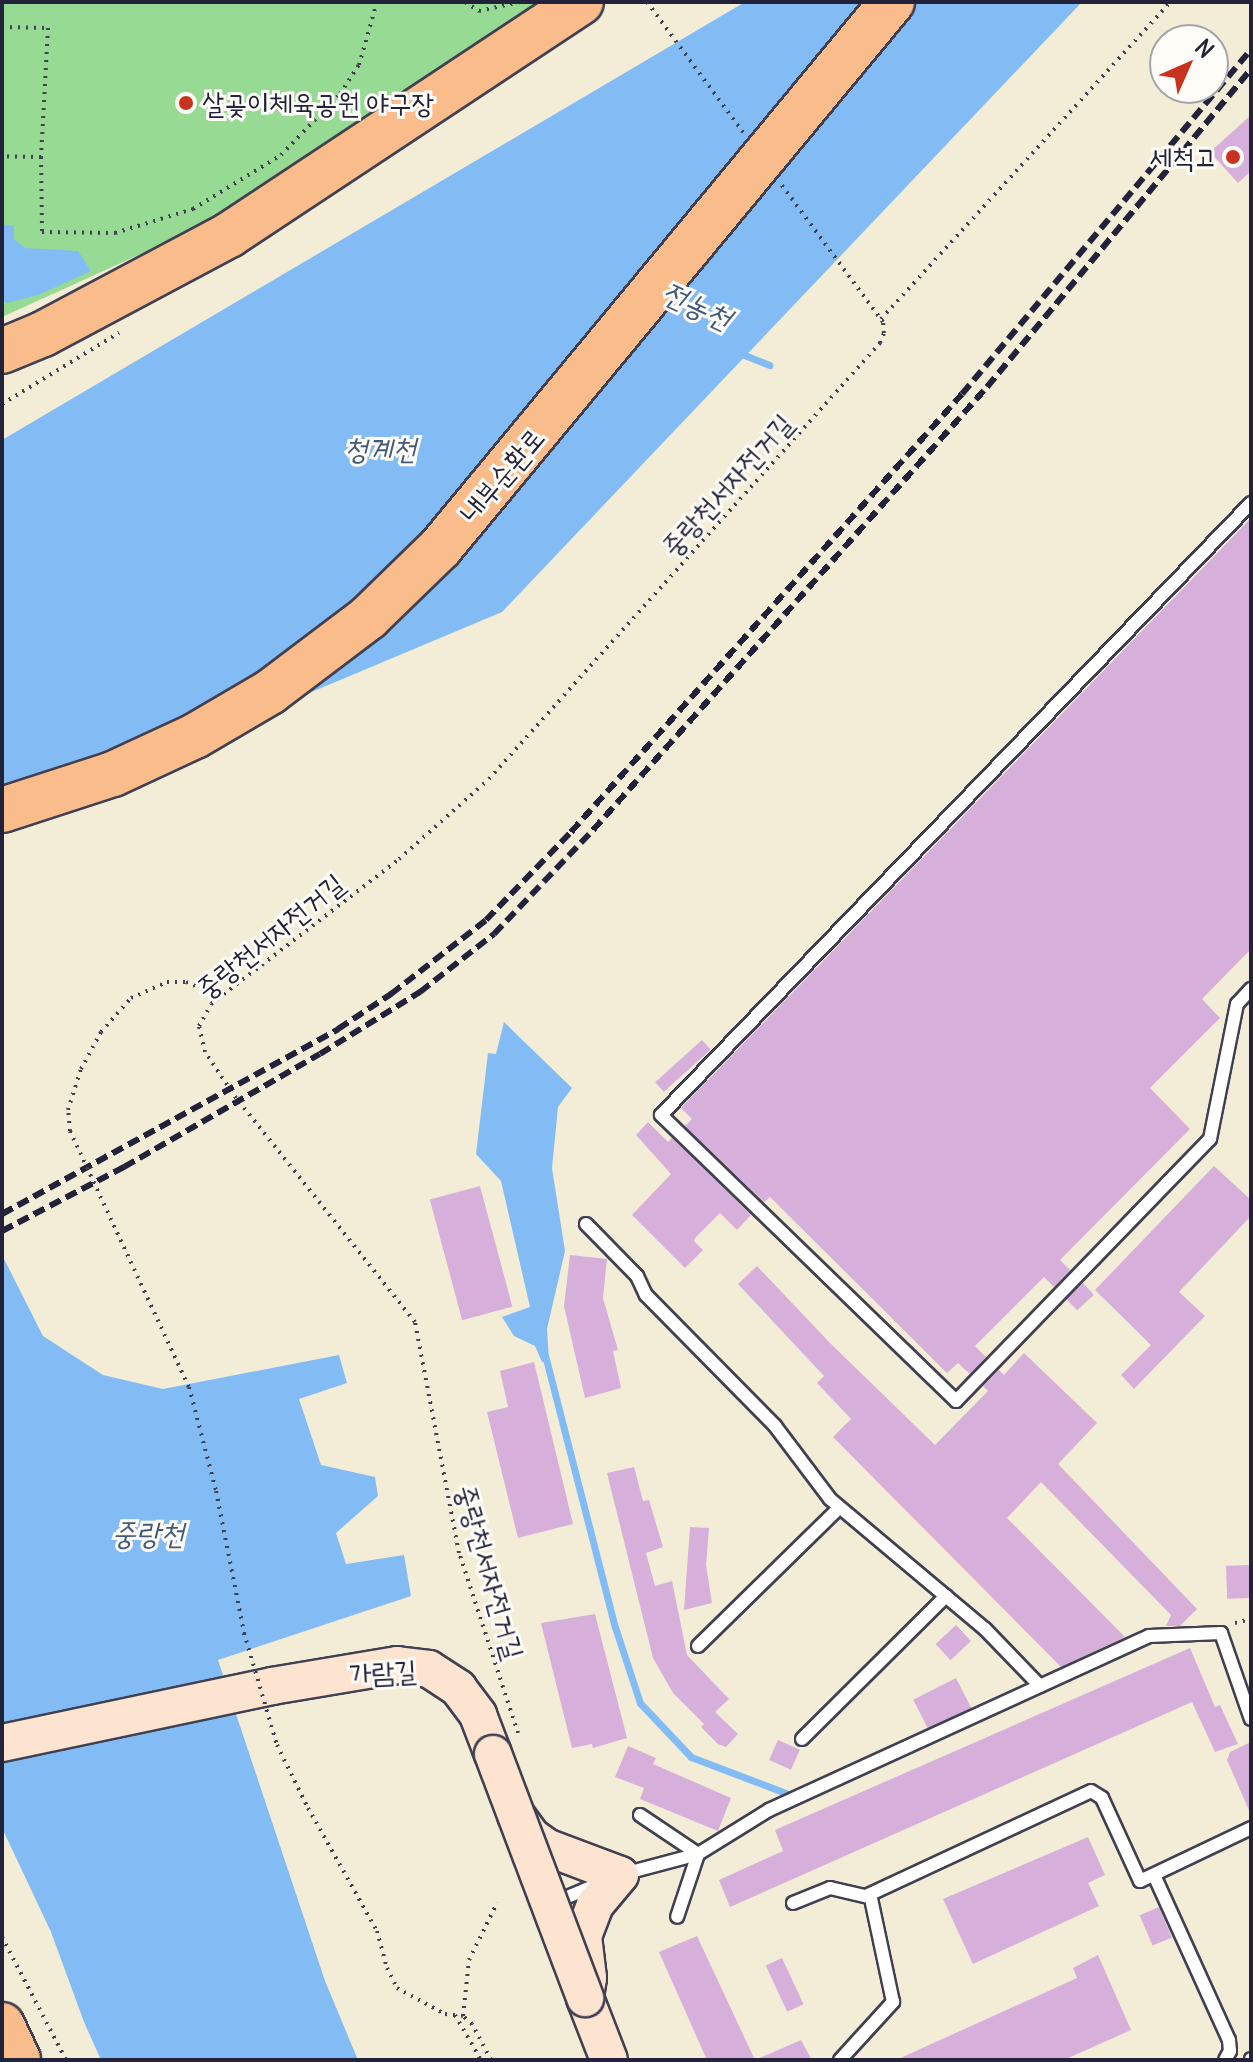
<!DOCTYPE html>
<html>
<head>
<meta charset="utf-8">
<style>
	body { margin:0 }
	#map { position:relative; width:1253px; height:2062px; overflow:hidden; background:#f3edd7; font-family:Delius,"Poor Story",sans-serif }
	div>[style] { position:absolute }
	[style*='--x'] { left:calc(var(--x)*1px); top:calc(var(--y)*1px); width:calc(var(--w)*1px); rotate:calc(var(--a)*1deg) }
	.green>* { inset:0; background:#96da93 }
	.water>* { inset:0; background:#83bcf4 }
	.stream>* { height:7px; margin:-3.5px; padding:0 3.5px; transform-origin:3.5px; border-radius:3.5px; background:#83bcf4 }
	.building>* { inset:0; background:#d6b0db; transform-origin:0 0 }
	.path>* { height:4px; margin-top:-2px; transform-origin:0; background:repeating-linear-gradient(90deg,#414052 0 2px,transparent 0 8px) }
	.roads { filter:drop-shadow(2px 0 #414052) drop-shadow(-2px 0 #414052) drop-shadow(0 2px #414052) drop-shadow(0 -2px #414052) }
	.lane>* { height:12px; margin:-6px; padding:0 6px; transform-origin:6px; border-radius:6px; background:#fff }
	.secondary>* { height:36px; margin:-18px; padding:0 18px; transform-origin:18px; border-radius:18px; background:#fde4d0 }
	.highway>* { height:44px; margin:-22px; padding:0 22px; transform-origin:22px; border-radius:22px; background:#f9bc8a }
	.rail>* { height:6px; margin-top:-3px; transform-origin:0; background:repeating-linear-gradient(90deg,#22223b 0 12px,transparent 0 18px) }
	.path-bridge>* { height:4px; margin-top:-2px; transform-origin:0; background:repeating-linear-gradient(90deg,#414052 0 2px,transparent 0 8px) }
	.bridges { filter:drop-shadow(2px 0 #414052) drop-shadow(-2px 0 #414052) drop-shadow(0 2px #414052) drop-shadow(0 -2px #414052) }
	.secondary-bridge>* { height:36px; margin:-18px; padding:0 18px; transform-origin:18px; border-radius:18px; background:#fde4d0 }
	.highway-bridge>* { height:44px; margin:-22px; padding:0 22px; transform-origin:22px; border-radius:22px; background:#f9bc8a }
	.dots>* { width:22px; height:22px; translate:-50% -50%; box-sizing:border-box; border:4px solid #fdfcf7; border-radius:50% }
	span { translate:-50% -50%; white-space:nowrap; text-align:center; line-height:1.15; -webkit-text-stroke:6px #fdfcf7; paint-order:stroke }
	.poi-label { font-size:28px; color:#22223b }
	.left { translate:0 -50%; text-align:left }
	.right { translate:-100% -50%; text-align:right }
	.street-label { font-size:28px; color:#22223b }
	.water-label { font-size:30px; color:#44587c; font-style:italic }
	.frame { position:absolute; inset:0; border:4px solid #22223b; pointer-events:none }
	.north { position:absolute; left:1149px; top:24px; width:80px; height:80px; box-sizing:border-box; background:#fdfcf7; border:2px solid #a5a5ac; border-radius:50%; rotate:45deg; font-size:22px; font-weight:700; line-height:32px; text-align:center; color:#22223b }
	.north::after { content:''; display:block; margin:auto; width:28px; height:36px; background:#c8321e; clip-path:polygon(50% 0,100% 100%,50% 72%,0 100%) }
</style>
</head>
<body>
<div id="map">
	<div class="green">
		<div style="clip-path:polygon(2px 2px,546px 2px,231px 213px,2px 317px)"></div>
	</div>
	<div class="water">
		<div style="clip-path:polygon(745px 2px,1082px 2px,502px 612px,2px 822px,2px 440px)"></div>
		<div style="clip-path:polygon(2px 224px,14px 226px,14px 239px,25px 248px,78px 251px,91px 271px,38px 295px,7px 303px,2px 299px)"></div>
		<div style="clip-path:polygon(504px 1022px,572px 1088px,558px 1107px,552px 1168px,565px 1251px,547px 1329px,549px 1361px,542px 1362px,535px 1346px,514px 1336px,502px 1317px,530px 1307px,501px 1181px,476px 1154px,488px 1053px,496px 1054px)"></div>
		<div style="clip-path:polygon(2px 1255px,43px 1336px,103px 1375px,163px 1389px,339px 1355px,347px 1383px,299px 1399px,321px 1465px,375px 1477px,378px 1496px,336px 1533px,346px 1564px,404px 1555px,411px 1596px,218px 1660px,325px 1981px,358px 2060px,101px 2060px,84px 2022px,51px 1932px,2px 1828px)"></div>
	</div>
	<div class="stream">
		<div style="--x:737;--y:352;--w:35;--a:22"></div>
		<div style="--x:545;--y:1355;--w:281;--a:75.6"></div>
		<div style="--x:615;--y:1627;--w:80;--a:71.8"></div>
		<div style="--x:640;--y:1703;--w:74;--a:46.6"></div>
		<div style="--x:691;--y:1757;--w:102;--a:20.8"></div>
	</div>
	<div class="building">
		<div style="clip-path:polygon(1251px 115px,1251px 171px,1238px 183px,1210px 152px)"></div>
		<div style="clip-path:polygon(1251px 518px,1251px 949px,1202px 999px,1220px 1018px,1150px 1088px,1190px 1129px,1060px 1260px,1070px 1270px,1054px 1287px,1044px 1277px,975px 1346px,986px 1357px,970px 1374px,958px 1363px,947px 1373px,770px 1197px,764px 1202px,685px 1126px,692px 1119px,681px 1108px)"></div>
		<div style="left:702px;top:1040px;width:13px;height:63px;rotate:48deg"></div>
		<div style="clip-path:polygon(648px 1122px,668px 1142px,672px 1138px,751px 1215px,737px 1230px,720px 1213px,696px 1237px,694px 1241px,703px 1250px,685px 1268px,632px 1215px,671px 1174px,636px 1135px)"></div>
		<div style="clip-path:polygon(1214px 1166px,1251px 1200px,1251px 1216px,1179px 1292px,1205px 1316px,1134px 1389px,1121px 1375px,1151px 1345px,1095px 1290px)"></div>
		<div style="left:480px;top:1186px;width:125px;height:52px;rotate:75deg"></div>
		<div style="clip-path:polygon(570px 1255px,607px 1259px,603px 1298px,618px 1350px,613px 1351px,621px 1388px,585px 1398px,564px 1306px)"></div>
		<div style="clip-path:polygon(757px 1266px,829px 1342px,935px 1445px,988px 1391px,983px 1386px,999px 1370px,1004px 1375px,1024px 1353px,1097px 1423px,1058px 1464px,1197px 1609px,1180px 1626px,1166px 1626px,1171px 1615px,1041px 1482px,1007px 1518px,1125px 1637px,1061px 1667px,833px 1437px,851px 1419px,817px 1383px,824px 1376px,738px 1284px)"></div>
		<div style="left:1083px;top:1283px;width:16px;height:23px;rotate:47deg"></div>
		<div style="clip-path:polygon(534px 1362px,573px 1524px,518px 1538px,487px 1412px,508px 1407px,500px 1371px)"></div>
		<div style="clip-path:polygon(634px 1467px,643px 1501px,649px 1500px,663px 1547px,646px 1553px,655px 1586px,672px 1581px,687px 1655px,729px 1699px,715px 1712px,738px 1734px,726px 1747px,718px 1744px,701px 1727px,704px 1724px,673px 1693px,653px 1658px,607px 1473px)"></div>
		<div style="clip-path:polygon(690px 1527px,709px 1528px,706px 1565px,712px 1603px,684px 1610px)"></div>
		<div style="left:1250px;top:1565px;width:33px;height:24px;rotate:88deg"></div>
		<div style="clip-path:polygon(595px 1614px,627px 1738px,593px 1748px,592px 1744px,572px 1748px,541px 1623px)"></div>
		<div style="left:956px;top:1625px;width:22px;height:28px;rotate:47deg"></div>
		<div style="clip-path:polygon(1190px 1648px,1215px 1707px,1220px 1705px,1238px 1744px,1215px 1752px,1192px 1702px,730px 1907px,719px 1880px,783px 1851px,775px 1830px)"></div>
		<div style="left:956px;top:1678px;width:34px;height:48px;rotate:63deg"></div>
		<div style="left:778px;top:1740px;width:24px;height:22px;rotate:24deg"></div>
		<div style="clip-path:polygon(1251px 1742px,1251px 1815px,1227px 1760px,1230px 1752px)"></div>
		<div style="clip-path:polygon(628px 1746px,656px 1758px,653px 1764px,731px 1798px,718px 1831px,640px 1799px,644px 1788px,615px 1777px)"></div>
		<div style="clip-path:polygon(1088px 1837px,1105px 1875px,1088px 1883px,1099px 1906px,973px 1964px,943px 1899px)"></div>
		<div style="left:1159px;top:1907px;width:33px;height:21px;rotate:67deg"></div>
		<div style="clip-path:polygon(697px 1936px,755px 2060px,801px 2040px,812px 2060px,707px 2060px,659px 1952px)"></div>
		<div style="clip-path:polygon(1098px 1955px,1131px 2030px,1064px 2060px,896px 2060px,1077px 1978px,1073px 1968px)"></div>
		<div style="left:782px;top:1958px;width:51px;height:18px;rotate:65deg"></div>
	</div>
	<div class="path">
		<div style="--x:465;--y:2;--w:17;--a:33"></div>
		<div style="--x:479;--y:11;--w:42;--a:-12.4"></div>
		<div style="--x:647;--y:2;--w:162;--a:53.6"></div>
		<div style="--x:2;--y:27;--w:46;--a:1.2"></div>
		<div style="--x:48;--y:28;--w:129;--a:93.1"></div>
		<div style="--x:41;--y:157;--w:39;--a:-179"></div>
		<div style="--x:41;--y:157;--w:75;--a:89.2"></div>
		<div style="--x:42;--y:232;--w:73;--a:0.8"></div>
		<div style="--x:115;--y:233;--w:82;--a:-17.1"></div>
		<div style="--x:193;--y:209;--w:103;--a:-31.5"></div>
		<div style="--x:281;--y:155;--w:85;--a:-46"></div>
		<div style="--x:340;--y:94;--w:35;--a:-57"></div>
		<div style="--x:359;--y:65;--w:66;--a:-74.1"></div>
		<div style="--x:881;--y:319;--w:429;--a:-47.6"></div>
		<div style="--x:2;--y:404;--w:137;--a:-31.3"></div>
		<div style="--x:70;--y:1131;--w:21;--a:-95"></div>
		<div style="--x:68;--y:1110;--w:43;--a:-72.4"></div>
		<div style="--x:81;--y:1069;--w:42;--a:-61.6"></div>
		<div style="--x:101;--y:1032;--w:45;--a:-48.6"></div>
		<div style="--x:131;--y:998;--w:39;--a:-24"></div>
		<div style="--x:167;--y:982;--w:19;--a:0"></div>
		<div style="--x:186;--y:982;--w:36;--a:24"></div>
		<div style="--x:1235;--y:1623;--w:16;--a:-14"></div>
		<div style="--x:518;--y:1733;--w:189;--a:-108.1"></div>
		<div style="--x:459;--y:1553;--w:235;--a:-100.8"></div>
		<div style="--x:415;--y:1322;--w:287;--a:-128.6"></div>
		<div style="--x:236;--y:1098;--w:55;--a:-124"></div>
		<div style="--x:205;--y:1052;--w:27;--a:-103"></div>
		<div style="--x:199;--y:1026;--w:25;--a:-61"></div>
		<div style="--x:211;--y:1004;--w:237;--a:-37.6"></div>
		<div style="--x:399;--y:859;--w:120;--a:-41.6"></div>
		<div style="--x:489;--y:779;--w:586;--a:-48.11"></div>
		<div style="--x:880;--y:343;--w:11;--a:-68"></div>
		<div style="--x:884;--y:333;--w:11;--a:-95"></div>
		<div style="--x:883;--y:322;--w:172;--a:-126.5"></div>
		<div style="--x:2;--y:1937;--w:139;--a:62.5"></div>
		<div style="--x:387;--y:1968;--w:22;--a:63"></div>
		<div style="--x:397;--y:1988;--w:55;--a:28.4"></div>
		<div style="--x:445;--y:2014;--w:18;--a:6"></div>
		<div style="--x:455;--y:2015;--w:52;--a:60"></div>
		<div style="--x:491;--y:2060;--w:41;--a:-117.8"></div>
		<div style="--x:472;--y:2024;--w:12;--a:-138"></div>
		<div style="--x:463;--y:2016;--w:56;--a:-83.9"></div>
		<div style="--x:469;--y:1960;--w:64;--a:-63.8"></div>
	</div>
	<div class="roads">
		<div class="lane">
			<div style="--x:1251;--y:503;--w:850;--a:133.95"></div>
			<div style="--x:661;--y:1115;--w:411;--a:44.1"></div>
			<div style="--x:956;--y:1401;--w:365;--a:-45.9"></div>
			<div style="--x:1210;--y:1139;--w:138;--a:-78.7"></div>
			<div style="--x:1237;--y:1004;--w:21;--a:-47"></div>
			<div style="--x:586;--y:1224;--w:73;--a:45.6"></div>
			<div style="--x:637;--y:1276;--w:21;--a:65"></div>
			<div style="--x:646;--y:1295;--w:184;--a:45.4"></div>
			<div style="--x:775;--y:1426;--w:91;--a:53"></div>
			<div style="--x:830;--y:1499;--w:202;--a:40"></div>
			<div style="--x:985;--y:1629;--w:79;--a:46"></div>
			<div style="--x:698;--y:1646;--w:197;--a:-44.4"></div>
			<div style="--x:802;--y:1739;--w:203;--a:-44.8"></div>
			<div style="--x:640;--y:1815;--w:70;--a:33.9"></div>
			<div style="--x:698;--y:1854;--w:66;--a:108.4"></div>
			<div style="--x:623;--y:1874;--w:78;--a:-14.9"></div>
			<div style="--x:698;--y:1854;--w:84;--a:-31.8"></div>
			<div style="--x:769;--y:1810;--w:418;--a:-24.6"></div>
			<div style="--x:1149;--y:1636;--w:72;--a:-2.4"></div>
			<div style="--x:1221;--y:1633;--w:91;--a:70.8"></div>
			<div style="--x:1154;--y:1875;--w:181;--a:65.6"></div>
			<div style="--x:1229;--y:2040;--w:11;--a:85"></div>
			<div style="--x:1230;--y:2051;--w:10;--a:119"></div>
			<div style="--x:553;--y:1903;--w:49;--a:-22.9"></div>
			<div style="--x:793;--y:1903;--w:40;--a:-22"></div>
			<div style="--x:830;--y:1888;--w:37;--a:13"></div>
			<div style="--x:866;--y:1896;--w:248;--a:-25"></div>
			<div style="--x:1091;--y:1791;--w:13;--a:32"></div>
			<div style="--x:1102;--y:1798;--w:91;--a:65.4"></div>
			<div style="--x:1140;--y:1881;--w:123;--a:-25.5"></div>
			<div style="--x:840;--y:2060;--w:79;--a:-47.6"></div>
			<div style="--x:893;--y:2002;--w:110;--a:-102"></div>
			<div style="--x:1251;--y:2060;--w:1;--a:-90"></div>
		</div>
		<div class="secondary">
			<div style="--x:2;--y:1743;--w:276;--a:-11.9"></div>
			<div style="--x:272;--y:1686;--w:127;--a:-9.5"></div>
			<div style="--x:397;--y:1665;--w:32;--a:7"></div>
			<div style="--x:429;--y:1669;--w:35;--a:33"></div>
			<div style="--x:458;--y:1688;--w:34;--a:53"></div>
			<div style="--x:478;--y:1715;--w:42;--a:69"></div>
			<div style="--x:516;--y:1815;--w:26;--a:54"></div>
			<div style="--x:531;--y:1836;--w:19;--a:36"></div>
			<div style="--x:546;--y:1847;--w:79;--a:20.7"></div>
			<div style="--x:620;--y:1875;--w:39;--a:130"></div>
			<div style="--x:595;--y:1905;--w:33;--a:111"></div>
			<div style="--x:583;--y:1936;--w:42;--a:83.2"></div>
			<div style="--x:588;--y:1978;--w:20;--a:99"></div>
			<div style="--x:585;--y:1998;--w:66;--a:68.8"></div>
		</div>
		<div class="highway">
			<div style="--x:2;--y:351;--w:44;--a:-22.5"></div>
			<div style="--x:43;--y:334;--w:211;--a:-28"></div>
			<div style="--x:229;--y:235;--w:422;--a:-33.5"></div>
			<div style="--x:2;--y:2025;--w:38;--a:65"></div>
		</div>
	</div>
	<div class="rail">
		<div style="--x:2;--y:1214;--w:384;--a:-28.8"></div>
		<div style="--x:338;--y:1029;--w:64;--a:-33.4"></div>
		<div style="--x:391;--y:994;--w:120;--a:-37.9"></div>
		<div style="--x:486;--y:920;--w:122;--a:-46"></div>
		<div style="--x:571;--y:832;--w:587;--a:-48.24"></div>
		<div style="--x:962;--y:394;--w:450;--a:-50"></div>
		<div style="--x:2;--y:1231;--w:138;--a:-27.7"></div>
		<div style="--x:124;--y:1167;--w:226;--a:-30"></div>
		<div style="--x:320;--y:1054;--w:118;--a:-31.8"></div>
		<div style="--x:420;--y:992;--w:94;--a:-38.1"></div>
		<div style="--x:494;--y:934;--w:144;--a:-46.4"></div>
		<div style="--x:593;--y:830;--w:593;--a:-48.35"></div>
		<div style="--x:987;--y:387;--w:413;--a:-50.3"></div>
	</div>
	<div class="path-bridge">
		<div style="--x:70;--y:1131;--w:282;--a:65.1"></div>
		<div style="--x:189;--y:1387;--w:107;--a:75.4"></div>
		<div style="--x:216;--y:1491;--w:145;--a:78.8"></div>
		<div style="--x:244;--y:1633;--w:117;--a:73.6"></div>
		<div style="--x:277;--y:1745;--w:70;--a:63.8"></div>
		<div style="--x:308;--y:1808;--w:141;--a:60.7"></div>
		<div style="--x:377;--y:1931;--w:38;--a:75"></div>
	</div>
	<div class="bridges">
		<div class="secondary-bridge">
			<div style="--x:493;--y:1754;--w:261;--a:69.3"></div>
		</div>
		<div class="highway-bridge">
			<div style="--x:2;--y:810;--w:117;--a:-18"></div>
			<div style="--x:113;--y:774;--w:90;--a:-24.9"></div>
			<div style="--x:195;--y:736;--w:87;--a:-30.4"></div>
			<div style="--x:270;--y:692;--w:124;--a:-37.1"></div>
			<div style="--x:369;--y:617;--w:99;--a:-44.2"></div>
			<div style="--x:440;--y:548;--w:709;--a:-50.38"></div>
		</div>
	</div>
	<div class="dots">
		<div style="left:186px;top:103px;background:#c8321e"></div>
		<div style="left:1233px;top:157px;background:#c8321e"></div>
	</div>
	<div class="poi-label">
		<span class="left" style="left:202px;top:103px">살곶이체육공원 야구장</span>
		<span class="right" style="left:1217px;top:157px">세척고</span>
	</div>
	<div class="street-label">
		<span style="left:502px;top:475px;rotate:-50deg">내부순환로</span>
		<span style="left:727px;top:485px;rotate:-48deg">중랑천서자전거길</span>
		<span style="left:270px;top:936px;rotate:-39deg">중랑천서자전거길</span>
		<span style="left:490px;top:1572px;rotate:74deg">중랑천서자전거길</span>
		<span style="left:383px;top:1672px;rotate:-3deg">가람길</span>
	</div>
	<div class="water-label">
		<span style="left:697px;top:305px;rotate:25deg">전농천</span>
		<span style="left:380px;top:448px">청계천</span>
		<span style="left:148px;top:1533px">중랑천</span>
	</div>
	<div class="frame"></div>
	<div class="north">N</div>
</div>
</body>
</html>
